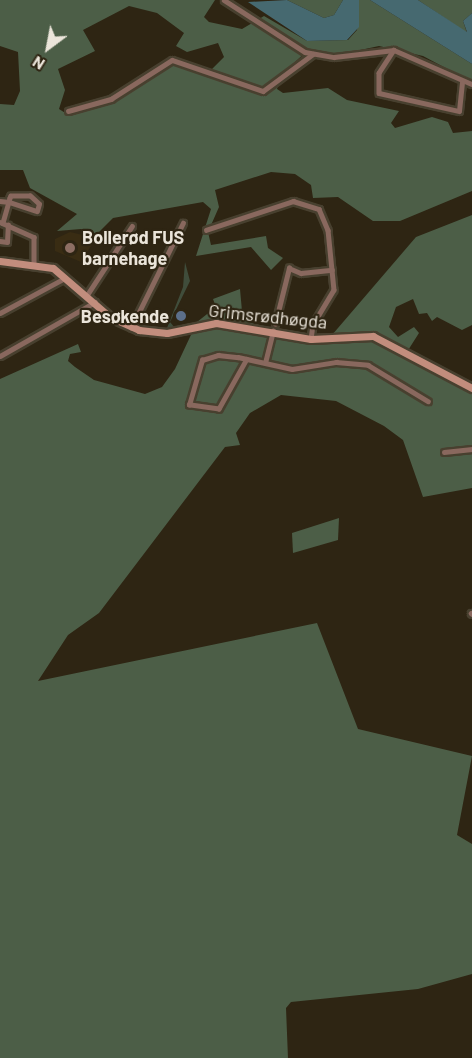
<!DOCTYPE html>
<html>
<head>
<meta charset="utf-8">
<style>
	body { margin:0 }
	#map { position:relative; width:472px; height:1058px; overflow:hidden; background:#2e2513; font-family:Barlow,sans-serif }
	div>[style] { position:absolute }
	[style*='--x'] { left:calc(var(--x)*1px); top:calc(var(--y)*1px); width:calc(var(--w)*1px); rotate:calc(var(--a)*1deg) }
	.built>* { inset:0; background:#392c13 }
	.green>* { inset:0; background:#404d3b }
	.forest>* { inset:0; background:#4c5e47 }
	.water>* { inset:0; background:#466970 }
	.roads { filter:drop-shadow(2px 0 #48402f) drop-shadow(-2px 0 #48402f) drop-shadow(0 2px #48402f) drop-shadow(0 -2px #48402f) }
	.minor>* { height:4.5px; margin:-2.25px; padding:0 2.25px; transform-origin:2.25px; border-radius:2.25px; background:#89685e }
	.secondary>* { height:7px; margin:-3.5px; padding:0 3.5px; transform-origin:3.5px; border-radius:3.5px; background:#c28d7d }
	.dots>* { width:16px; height:16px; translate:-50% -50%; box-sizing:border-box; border:3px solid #2e2513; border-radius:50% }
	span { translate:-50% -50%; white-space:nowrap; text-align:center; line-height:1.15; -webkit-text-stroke:4.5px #2e2513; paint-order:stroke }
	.poi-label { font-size:18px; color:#ebe5da; font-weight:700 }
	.left { translate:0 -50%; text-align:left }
	.right { translate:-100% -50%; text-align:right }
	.street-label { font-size:18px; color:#ebe5da }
	.north { position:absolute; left:18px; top:18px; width:60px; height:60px; -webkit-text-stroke:4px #2e2513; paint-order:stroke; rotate:212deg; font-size:16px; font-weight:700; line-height:24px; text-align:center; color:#ebe5da }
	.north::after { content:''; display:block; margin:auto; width:21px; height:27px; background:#ebe5da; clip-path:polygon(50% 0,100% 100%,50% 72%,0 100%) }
</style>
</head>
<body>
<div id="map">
	<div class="built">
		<div style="clip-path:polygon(70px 232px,96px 238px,81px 262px,55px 251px,55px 239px)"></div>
	</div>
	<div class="green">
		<div style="clip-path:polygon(185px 262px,190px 281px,170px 322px,175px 328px,167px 328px,183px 287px)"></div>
	</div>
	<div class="forest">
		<div style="clip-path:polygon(evenodd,0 0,215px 0,204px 17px,209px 22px,242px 29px,264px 16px,307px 41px,348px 40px,357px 30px,359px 0,370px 0,472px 64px,472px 82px,423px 56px,379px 46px,337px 55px,308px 50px,281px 75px,277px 89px,283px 93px,328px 88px,347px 100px,399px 111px,391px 123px,395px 128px,432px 117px,448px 122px,453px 133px,472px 131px,472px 191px,400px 221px,373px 221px,338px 197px,313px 198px,311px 185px,295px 174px,271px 172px,215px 190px,219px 207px,208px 232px,211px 245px,266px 236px,268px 248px,283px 258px,271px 270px,251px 247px,196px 256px,211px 209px,203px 202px,113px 218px,95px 236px,81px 229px,57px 231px,77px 214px,30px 188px,23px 170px,0 170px,0 104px,14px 105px,20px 91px,18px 52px,0 46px,0 0,129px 6px,157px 13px,184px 33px,176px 46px,187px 52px,218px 43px,224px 57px,209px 72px,199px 74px,171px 63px,109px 103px,70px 116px,59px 109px,65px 90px,58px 69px,95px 51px,83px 30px,129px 6px)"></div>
		<div style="clip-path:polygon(287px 0,343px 0,334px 15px,324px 18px)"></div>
		<div style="clip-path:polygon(418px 0,472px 0,472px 13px,463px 21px,467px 33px)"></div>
		<div style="clip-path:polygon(472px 215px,472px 325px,462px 330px,437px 317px,432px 321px,427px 313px,419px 314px,413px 299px,396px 307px,389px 327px,398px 337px,414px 327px,419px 333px,405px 355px,472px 394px,472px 488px,423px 497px,403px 440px,384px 426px,336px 401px,281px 395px,250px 413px,236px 433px,240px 445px,225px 447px,99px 613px,68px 635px,38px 681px,317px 623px,358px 729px,472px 756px,457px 835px,472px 844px,472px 974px,418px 989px,291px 1002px,286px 1008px,288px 1058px,0 1058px,0 379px,78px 344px,81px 352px,70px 354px,68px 361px,75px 367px,94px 380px,145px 394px,162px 387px,175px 369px,197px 322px,216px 307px,213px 299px,240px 289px,242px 311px,251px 323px,308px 336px,332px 335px,416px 237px)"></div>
		<div style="clip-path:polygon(339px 518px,338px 540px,293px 553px,292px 533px)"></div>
	</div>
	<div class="water">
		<div style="clip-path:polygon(287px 0,324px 18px,334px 15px,343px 0,359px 0,359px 27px,347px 40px,307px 41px,248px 2px)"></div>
		<div style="clip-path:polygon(370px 0,418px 0,467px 32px,463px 21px,472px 13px,472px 64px)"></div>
	</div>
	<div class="roads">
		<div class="minor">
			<div style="--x:224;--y:0;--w:96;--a:32.7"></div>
			<div style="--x:305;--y:52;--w:29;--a:10"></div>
			<div style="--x:334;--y:57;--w:60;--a:-6.7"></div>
			<div style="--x:394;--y:50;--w:85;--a:23.6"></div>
			<div style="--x:394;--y:50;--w:27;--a:123"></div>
			<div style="--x:379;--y:73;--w:20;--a:90"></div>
			<div style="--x:379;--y:93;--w:82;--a:12.7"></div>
			<div style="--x:459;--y:111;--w:29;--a:-84"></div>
			<div style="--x:68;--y:111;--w:45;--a:-15.6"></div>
			<div style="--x:111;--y:99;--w:72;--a:-32.6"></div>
			<div style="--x:172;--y:60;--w:96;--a:18.8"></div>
			<div style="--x:263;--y:91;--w:62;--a:-36.5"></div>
			<div style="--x:0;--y:201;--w:9;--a:6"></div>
			<div style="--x:9;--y:202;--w:29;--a:18"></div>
			<div style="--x:37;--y:211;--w:7;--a:-74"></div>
			<div style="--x:39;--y:204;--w:12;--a:-138"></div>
			<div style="--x:30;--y:196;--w:19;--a:180"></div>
			<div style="--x:11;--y:196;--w:2;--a:117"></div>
			<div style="--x:10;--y:198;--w:4;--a:104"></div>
			<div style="--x:9;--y:202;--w:22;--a:106"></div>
			<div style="--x:0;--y:222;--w:37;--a:24"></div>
			<div style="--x:34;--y:237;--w:25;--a:90"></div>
			<div style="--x:206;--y:230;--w:92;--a:-18.4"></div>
			<div style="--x:293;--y:201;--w:27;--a:17"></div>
			<div style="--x:319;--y:209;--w:23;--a:67"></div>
			<div style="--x:328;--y:230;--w:60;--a:84.3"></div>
			<div style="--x:334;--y:290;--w:41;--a:121"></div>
			<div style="--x:313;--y:325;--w:14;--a:98"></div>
			<div style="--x:0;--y:241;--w:7;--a:8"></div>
			<div style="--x:7;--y:242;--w:17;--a:-87"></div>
			<div style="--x:87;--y:295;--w:82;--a:-56.9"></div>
			<div style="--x:0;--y:313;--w:74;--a:-28.3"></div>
			<div style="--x:275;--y:324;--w:58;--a:-76"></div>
			<div style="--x:289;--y:268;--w:13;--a:23"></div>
			<div style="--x:301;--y:273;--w:31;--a:-6"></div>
			<div style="--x:131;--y:328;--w:117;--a:-63.7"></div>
			<div style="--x:0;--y:356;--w:109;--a:-29.6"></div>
			<div style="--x:247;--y:359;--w:57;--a:119.2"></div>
			<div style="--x:219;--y:409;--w:30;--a:-172"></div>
			<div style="--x:189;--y:405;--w:47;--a:-73.9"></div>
			<div style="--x:202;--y:360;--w:17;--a:-17"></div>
			<div style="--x:218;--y:355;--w:20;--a:6"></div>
			<div style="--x:238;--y:357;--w:55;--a:12.5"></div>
			<div style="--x:292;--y:369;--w:45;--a:-9"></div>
			<div style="--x:336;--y:362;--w:32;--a:5"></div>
			<div style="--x:368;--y:365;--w:70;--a:31"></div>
			<div style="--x:265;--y:363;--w:33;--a:-76"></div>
			<div style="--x:444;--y:452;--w:28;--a:-6"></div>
			<div style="--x:471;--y:613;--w:1;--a:45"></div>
		</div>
		<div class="secondary">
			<div style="--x:0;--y:261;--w:53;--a:7.5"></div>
			<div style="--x:53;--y:268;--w:75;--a:40.7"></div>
			<div style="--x:110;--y:317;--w:32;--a:24"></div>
			<div style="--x:139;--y:330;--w:28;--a:6"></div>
			<div style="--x:167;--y:333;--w:50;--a:-11.5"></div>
			<div style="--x:216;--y:323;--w:96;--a:9.6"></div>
			<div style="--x:311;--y:339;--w:62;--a:-2.8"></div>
			<div style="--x:373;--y:336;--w:112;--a:27.7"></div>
		</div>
	</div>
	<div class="dots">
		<div style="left:70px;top:248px;background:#8d6e63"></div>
		<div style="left:181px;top:316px;background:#5c6f8a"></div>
	</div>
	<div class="poi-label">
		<span class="left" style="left:82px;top:248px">Bollerød FUS<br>barnehage</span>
		<span class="right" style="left:169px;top:316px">Besøkende</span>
	</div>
	<div class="street-label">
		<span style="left:268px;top:316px;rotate:6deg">Grimsrødhøgda</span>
	</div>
	<div class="north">N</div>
</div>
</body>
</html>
